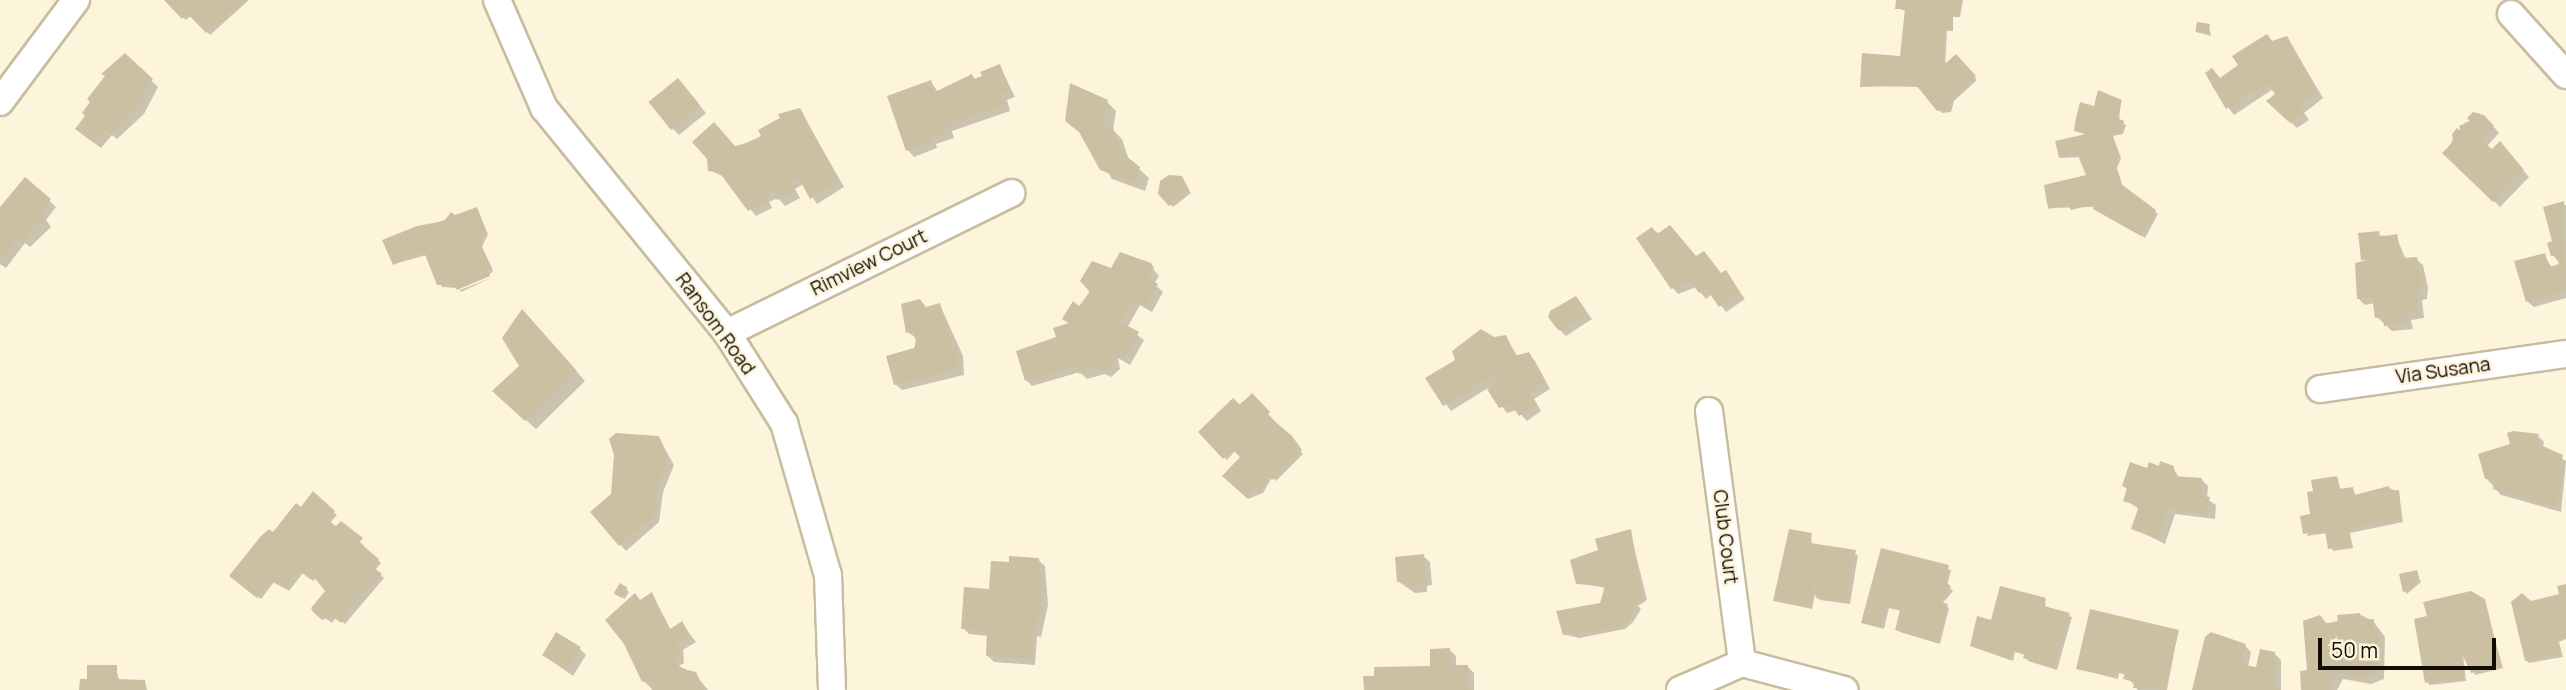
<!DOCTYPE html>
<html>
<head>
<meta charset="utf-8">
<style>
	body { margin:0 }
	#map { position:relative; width:2566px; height:690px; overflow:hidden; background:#fdf4dc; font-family:Manrope,sans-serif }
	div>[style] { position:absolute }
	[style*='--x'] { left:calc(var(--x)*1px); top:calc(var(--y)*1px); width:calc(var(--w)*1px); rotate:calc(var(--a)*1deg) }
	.shadow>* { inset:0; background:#0003 }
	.building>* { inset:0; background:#ccc0a3; transform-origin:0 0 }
	.roads { filter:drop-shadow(2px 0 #c7bc9f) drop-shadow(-2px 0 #c7bc9f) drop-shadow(0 2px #c7bc9f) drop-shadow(0 -2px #c7bc9f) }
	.minor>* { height:26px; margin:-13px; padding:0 13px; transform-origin:13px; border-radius:13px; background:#fff }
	span { translate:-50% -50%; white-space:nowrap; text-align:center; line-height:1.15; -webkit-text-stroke:5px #fdf4dc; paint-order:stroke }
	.street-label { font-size:19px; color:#110d04 }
	.scale { position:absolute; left:2318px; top:638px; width:178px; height:32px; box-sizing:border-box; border:4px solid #110d04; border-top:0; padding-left:9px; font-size:21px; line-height:24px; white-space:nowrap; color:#110d04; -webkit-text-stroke:5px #fdf4dc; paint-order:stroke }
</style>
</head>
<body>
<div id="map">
	<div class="shadow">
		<div style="clip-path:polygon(249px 0,210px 35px,192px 15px,186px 20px,167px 1px)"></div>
		<div style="clip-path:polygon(1898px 0,1963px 0,1960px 17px,1953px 17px,1953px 31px,1947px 31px,1945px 66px,1956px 57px,1977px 80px,1954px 101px,1951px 112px,1942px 113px,1920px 87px,1862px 86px,1901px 58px,1906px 11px,1897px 8px)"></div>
		<div style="clip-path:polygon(2209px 26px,2211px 36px,2197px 32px)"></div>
		<div style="clip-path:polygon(2287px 38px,2323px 98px,2304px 113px,2309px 120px,2297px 128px,2269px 101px,2278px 94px,2273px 89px,2234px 115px,2212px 86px)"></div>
		<div style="clip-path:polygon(125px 55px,158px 87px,144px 114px,117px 139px,112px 135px,101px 148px,84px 135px,87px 116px)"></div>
		<div style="clip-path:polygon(1000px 66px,1015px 97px,1007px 100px,1010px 111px,952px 131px,954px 138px,936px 144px,937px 148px,914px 157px,908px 150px,931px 82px,938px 92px,972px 76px,976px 80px)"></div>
		<div style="clip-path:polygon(684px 87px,706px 113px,679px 135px,673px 129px)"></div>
		<div style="clip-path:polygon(1106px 101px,1116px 111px,1113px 130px,1122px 139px,1129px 160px,1149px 178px,1145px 191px,1112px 179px,1083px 135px,1067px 120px)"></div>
		<div style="clip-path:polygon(2121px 101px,2119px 121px,2126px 125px,2123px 134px,2113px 136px,2121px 158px,2117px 168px,2123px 187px,2158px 214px,2145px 238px,2094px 207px,2051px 208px,2089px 176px,2081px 157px,2061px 158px,2088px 136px,2076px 130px,2095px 108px)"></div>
		<div style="clip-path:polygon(800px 110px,844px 187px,817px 204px,804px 184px,795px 189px,800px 198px,785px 206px,778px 198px,769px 202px,772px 208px,756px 216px,725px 177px,709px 170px,735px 147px,764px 136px,783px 119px,780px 115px)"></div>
		<div style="clip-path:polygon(2466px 122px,2491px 124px,2499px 133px,2487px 146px,2492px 151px,2506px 150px,2529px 177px,2500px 207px,2444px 153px)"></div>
		<div style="clip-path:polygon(1182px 178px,1191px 193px,1173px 207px,1160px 194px)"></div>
		<div style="clip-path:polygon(26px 179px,56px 207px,46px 220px,51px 227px,30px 247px,25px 243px,6px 268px,0 264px,0 211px)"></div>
		<div style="clip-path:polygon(2566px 205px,2566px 298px,2534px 307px,2527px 301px,2544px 255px,2552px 268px,2561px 265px,2553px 255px,2554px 242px,2545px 208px)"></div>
		<div style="clip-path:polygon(476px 209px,488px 234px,482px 247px,493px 271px,490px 274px,457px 288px,442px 287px,427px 255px,394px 264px,385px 241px)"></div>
		<div style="clip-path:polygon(1652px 229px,1722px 275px,1725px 272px,1745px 299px,1726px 312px,1712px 294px,1706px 299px,1696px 287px,1678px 294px,1672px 287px)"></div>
		<div style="clip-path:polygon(2360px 235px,2396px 236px,2406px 260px,2416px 259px,2423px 265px,2428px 288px,2427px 299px,2422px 300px,2424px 318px,2411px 320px,2413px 329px,2392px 331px,2377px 317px,2375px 303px,2365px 305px,2358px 298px,2366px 263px)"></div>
		<div style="clip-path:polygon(1150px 265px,1159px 276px,1154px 284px,1163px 292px,1152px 312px,1140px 305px,1127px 328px,1144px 340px,1130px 365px,1118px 358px,1120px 369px,1111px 377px,1105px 374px,1087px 379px,1080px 372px,1032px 386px,1026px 380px,1070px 325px,1064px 319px,1080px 308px,1090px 290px,1112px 270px)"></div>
		<div style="clip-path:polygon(491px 278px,461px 292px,460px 290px)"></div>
		<div style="clip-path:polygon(1576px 298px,1592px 319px,1566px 336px,1559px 329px)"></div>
		<div style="clip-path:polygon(940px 305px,963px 356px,964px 375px,902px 390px,895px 384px,915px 349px,916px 338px,908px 332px)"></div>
		<div style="clip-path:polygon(531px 321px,585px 381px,536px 429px,504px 400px,521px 366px)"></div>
		<div style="clip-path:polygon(1506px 337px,1518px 357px,1529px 354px,1535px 361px,1550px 389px,1534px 399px,1541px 411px,1527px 421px,1517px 410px,1507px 413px,1488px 388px,1451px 411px,1428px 379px,1494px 339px)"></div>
		<div style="clip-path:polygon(1252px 395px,1303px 454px,1276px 481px,1272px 477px,1263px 493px,1248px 499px,1224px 476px,1243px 457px,1236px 450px,1227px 460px,1200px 433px)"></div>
		<div style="clip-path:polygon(2538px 436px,2544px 442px,2543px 448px,2566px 461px,2561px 512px,2501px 495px,2486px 478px,2512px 446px)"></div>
		<div style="clip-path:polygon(658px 437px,674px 465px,663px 492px,659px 522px,626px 551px,620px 544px,612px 495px)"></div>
		<div style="clip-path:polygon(2173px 467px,2179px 478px,2202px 480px,2208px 486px,2207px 499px,2216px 505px,2215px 519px,2175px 514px,2165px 544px,2133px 528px,2139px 509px,2125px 500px,2128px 491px,2124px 486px,2148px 471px)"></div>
		<div style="clip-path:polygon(2337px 477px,2341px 491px,2353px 489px,2356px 496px,2389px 488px,2399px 492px,2403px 522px,2350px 533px,2353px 548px,2333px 551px,2327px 533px,2307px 536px,2312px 515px)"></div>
		<div style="clip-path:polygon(313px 494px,337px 515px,330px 523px,337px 528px,341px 523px,381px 563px,375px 570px,384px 578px,345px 624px,336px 617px,332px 623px,316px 611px,327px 591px,316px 577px,313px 581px,303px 573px,289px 591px,274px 582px,261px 599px,234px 579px)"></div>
		<div style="clip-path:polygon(1630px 531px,1647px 600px,1638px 606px,1641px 609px,1633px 622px,1625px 629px,1579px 638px,1563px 634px,1558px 612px,1602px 605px,1606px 588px,1578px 583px,1600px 551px)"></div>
		<div style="clip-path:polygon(1811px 535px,1812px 545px,1858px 555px,1850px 604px,1820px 600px,1815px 595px,1812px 609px,1775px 600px)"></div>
		<div style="clip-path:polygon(1882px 550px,1951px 570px,1947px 585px,1953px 591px,1942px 604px,1949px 608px,1940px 644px,1900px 632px,1901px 611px,1889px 608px,1884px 629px,1863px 622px)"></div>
		<div style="clip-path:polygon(1423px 556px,1430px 562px,1432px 585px,1427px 586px,1427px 592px,1415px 593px,1399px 582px)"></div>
		<div style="clip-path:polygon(1038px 560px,1045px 566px,1048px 605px,1041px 637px,1037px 636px,1035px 665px,994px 662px,987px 655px,989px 636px,969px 634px,963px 628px,1010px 564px)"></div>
		<div style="clip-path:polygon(2416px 572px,2421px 582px,2407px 594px,2405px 591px)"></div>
		<div style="clip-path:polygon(2566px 587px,2566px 639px,2559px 642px,2563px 657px,2529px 663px,2526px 660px)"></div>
		<div style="clip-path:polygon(626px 589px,629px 592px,625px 599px,618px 595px)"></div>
		<div style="clip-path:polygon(652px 594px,671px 630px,682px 624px,696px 642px,683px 650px,684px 663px,679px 666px,695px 674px,708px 690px,654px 690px,643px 681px,641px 601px)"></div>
		<div style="clip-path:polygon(2045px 599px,2046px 609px,2072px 617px,2057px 670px,2028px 661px,2026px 655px,2015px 652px,2013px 661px,1971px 645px,1993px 622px)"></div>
		<div style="clip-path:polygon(2484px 601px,2503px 668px,2475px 675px,2463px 654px,2466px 681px,2430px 685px,2427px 682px)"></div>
		<div style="clip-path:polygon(2359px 614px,2373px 621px,2385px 637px,2384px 679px,2371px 684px,2343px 679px,2337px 690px,2303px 690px,2327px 624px)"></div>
		<div style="clip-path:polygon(2178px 632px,2167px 690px,2138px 690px,2126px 675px,2119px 673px,2118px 679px,2078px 669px)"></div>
		<div style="clip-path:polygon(2245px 646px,2251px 652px,2248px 667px,2258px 669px,2275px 654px,2281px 660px,2281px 690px,2194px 690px)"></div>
		<div style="clip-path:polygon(579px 648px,586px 655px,573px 676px,543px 655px)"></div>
		<div style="clip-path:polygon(1450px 650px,1456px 656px,1456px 667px,1467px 666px,1474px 673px,1474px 690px,1366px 690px,1432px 667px)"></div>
		<div style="clip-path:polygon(116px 667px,119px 681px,145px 681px,147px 690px,81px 690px,88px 681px)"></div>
	</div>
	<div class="building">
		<div style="clip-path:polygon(164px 0,245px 0,206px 33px,188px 14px,182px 19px)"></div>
		<div style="clip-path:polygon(1896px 0,1962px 0,1958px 15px,1951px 15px,1951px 29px,1945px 29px,1943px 59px,1946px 63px,1956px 54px,1976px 76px,1952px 98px,1948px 109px,1937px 111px,1916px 85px,1860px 87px,1862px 53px,1900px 56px,1905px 9px,1895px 9px)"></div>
		<div style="left:2197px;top:22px;width:13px;height:10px;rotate:9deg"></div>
		<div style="clip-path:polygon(2267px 34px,2272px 41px,2287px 36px,2318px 91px,2299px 106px,2304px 113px,2290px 123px,2266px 101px,2275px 94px,2267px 83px,2226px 109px,2205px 73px,2212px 68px,2220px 78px,2238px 65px,2232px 56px)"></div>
		<div style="clip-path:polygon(125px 53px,153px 79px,143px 93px,147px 97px,120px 126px,110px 134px,105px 130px,94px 143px,75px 129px,85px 116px,82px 113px,90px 102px,87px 99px,105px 76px,101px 74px)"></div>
		<div style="clip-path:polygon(1000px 64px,1010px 91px,1001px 94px,1005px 105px,946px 125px,949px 131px,931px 138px,932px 142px,906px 151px,887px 96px,931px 80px,935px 92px,972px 74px,974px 79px,982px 76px,980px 72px)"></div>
		<div style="left:678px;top:78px;width:36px;height:38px;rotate:51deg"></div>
		<div style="clip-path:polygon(1070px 83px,1108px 100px,1102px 129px,1113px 128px,1121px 152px,1140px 167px,1135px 183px,1100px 170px,1079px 132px,1065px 121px)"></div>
		<div style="clip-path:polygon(2098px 90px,2122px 100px,2117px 118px,2124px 121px,2121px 132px,2111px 134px,2119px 154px,2115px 164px,2121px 184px,2156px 210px,2141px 236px,2093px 209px,2095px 204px,2071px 210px,2069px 205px,2049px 209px,2047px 204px,2044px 185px,2086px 175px,2079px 158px,2082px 153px,2059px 158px,2055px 141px,2086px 134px,2074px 131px,2076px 118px,2080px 102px,2094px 106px)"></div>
		<div style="clip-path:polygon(800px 108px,839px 181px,810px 199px,799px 178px,790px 183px,795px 192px,777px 200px,773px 191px,764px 196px,767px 201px,748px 211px,719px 172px,708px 171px,707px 159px,692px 142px,714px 122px,735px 146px,745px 144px,761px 136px,758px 130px,780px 118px,778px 114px)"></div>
		<div style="clip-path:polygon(2473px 112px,2484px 115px,2494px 126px,2481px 140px,2492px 149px,2500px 141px,2524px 170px,2493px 202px,2442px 153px,2453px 142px,2452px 134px,2457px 128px,2461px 131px,2459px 126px,2470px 121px,2467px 118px)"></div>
		<div style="clip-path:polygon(1169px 175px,1182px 176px,1189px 190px,1169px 206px,1158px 194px,1160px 181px)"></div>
		<div style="clip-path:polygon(25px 177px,51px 199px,41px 213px,46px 221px,35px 226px,23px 242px,18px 238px,0 262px,0 207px)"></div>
		<div style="clip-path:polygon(2564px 201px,2566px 291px,2526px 302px,2514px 261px,2545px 253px,2549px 267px,2559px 264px,2556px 255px,2551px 256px,2547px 243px,2552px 241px,2543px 207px)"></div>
		<div style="clip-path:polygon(477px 207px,486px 230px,480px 243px,492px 268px,488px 270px,490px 276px,457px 290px,454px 284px,437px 285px,424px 252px,393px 265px,382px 240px,417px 226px,444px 221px,451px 212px,455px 215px)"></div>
		<div style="clip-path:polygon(1670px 225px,1696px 256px,1704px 251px,1721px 273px,1726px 270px,1740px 292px,1719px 307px,1706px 288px,1699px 293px,1690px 281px,1671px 289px,1636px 238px,1652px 227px,1657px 234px)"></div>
		<div style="clip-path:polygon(2379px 231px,2380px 237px,2397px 234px,2402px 258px,2417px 257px,2422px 280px,2421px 294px,2417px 294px,2419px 312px,2406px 314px,2407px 323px,2384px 326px,2383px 317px,2375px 318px,2372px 297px,2357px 299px,2355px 263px,2371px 259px,2361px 260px,2358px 233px)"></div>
		<div style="clip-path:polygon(1120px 252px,1151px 263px,1154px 268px,1148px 278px,1158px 284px,1145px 307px,1133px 300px,1121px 322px,1139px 332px,1123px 360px,1113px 354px,1111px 369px,1103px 372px,1097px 368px,1079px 374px,1076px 366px,1025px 381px,1016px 351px,1056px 337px,1053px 328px,1069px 323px,1062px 319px,1073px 301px,1079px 306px,1090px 292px,1080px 281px,1092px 261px,1111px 268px)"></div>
		<div style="clip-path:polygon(1576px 296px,1587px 312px,1564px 331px,1558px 330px,1548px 317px,1550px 311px)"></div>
		<div style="clip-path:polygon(920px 299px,926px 307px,940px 303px,952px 345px,958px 348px,958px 369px,894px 385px,886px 356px,914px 348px,916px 342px,913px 331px,906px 333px,901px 304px)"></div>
		<div style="clip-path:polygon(522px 309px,577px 371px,525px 421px,492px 391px,519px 366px,502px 338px)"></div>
		<div style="clip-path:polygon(1481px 329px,1494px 337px,1506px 335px,1515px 356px,1529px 352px,1545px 382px,1529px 393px,1537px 404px,1519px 416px,1511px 404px,1499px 408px,1487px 389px,1497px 383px,1490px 372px,1489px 378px,1443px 406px,1425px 378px,1455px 360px,1452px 351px)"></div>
		<div style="clip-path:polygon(1252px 393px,1270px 412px,1267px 415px,1292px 436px,1302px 450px,1272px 480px,1269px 476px,1260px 492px,1257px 488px,1247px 498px,1222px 476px,1240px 457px,1232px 449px,1223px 459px,1198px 432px,1233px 398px,1240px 405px)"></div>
		<div style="clip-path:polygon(2513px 431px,2539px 434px,2536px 443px,2563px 455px,2559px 470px,2565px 472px,2555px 507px,2493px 489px,2495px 479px,2485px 479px,2478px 454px,2510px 444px,2507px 433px)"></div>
		<div style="clip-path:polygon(616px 433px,659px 436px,668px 457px,658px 485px,654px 516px,619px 546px,590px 512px,611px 494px,614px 455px,609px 439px)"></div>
		<div style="clip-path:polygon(2160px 461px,2174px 466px,2172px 476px,2202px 478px,2201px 496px,2210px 497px,2206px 515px,2168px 508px,2158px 539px,2131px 529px,2139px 506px,2123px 501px,2127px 488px,2122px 486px,2130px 462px,2147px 468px,2149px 462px,2159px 466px)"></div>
		<div style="clip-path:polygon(2337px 476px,2339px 489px,2353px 487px,2354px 495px,2389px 486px,2390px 491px,2399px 490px,2401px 520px,2360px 526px,2349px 531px,2351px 546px,2328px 549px,2325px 531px,2303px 534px,2300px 516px,2310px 514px,2307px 492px,2313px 491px,2311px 480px)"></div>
		<div style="clip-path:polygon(313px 491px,335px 511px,328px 520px,336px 526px,341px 521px,363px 538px,359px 543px,379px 559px,373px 567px,382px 574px,359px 596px,341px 623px,332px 616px,322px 620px,313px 612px,311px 608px,325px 591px,313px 576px,310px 579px,300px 571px,286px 589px,271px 581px,257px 598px,229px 576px,261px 536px,269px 529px,273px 532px,296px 503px,301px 507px)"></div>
		<div style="clip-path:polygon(1631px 529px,1643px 601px,1636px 603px,1631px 619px,1622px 627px,1563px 635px,1556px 611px,1600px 603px,1605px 586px,1576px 584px,1570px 560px,1598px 550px,1595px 539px)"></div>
		<div style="clip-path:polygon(1789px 529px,1812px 533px,1810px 543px,1856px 550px,1847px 602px,1816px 598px,1818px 587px,1814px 586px,1809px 608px,1773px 601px)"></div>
		<div style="clip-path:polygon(1881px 548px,1949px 565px,1945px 580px,1951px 587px,1940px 602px,1948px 604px,1938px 643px,1895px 630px,1900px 610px,1906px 611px,1907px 606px,1901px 609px,1887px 606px,1881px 628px,1861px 623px)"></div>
		<div style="clip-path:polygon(1424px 554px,1426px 580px,1421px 580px,1422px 586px,1407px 587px,1407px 581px,1397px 582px,1395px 557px)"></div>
		<div style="clip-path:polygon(1009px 556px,1039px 558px,1043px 598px,1035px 631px,1032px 631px,1030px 659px,986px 656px,987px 631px,961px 629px,964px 587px,989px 589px,991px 561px,1009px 562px)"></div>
		<div style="clip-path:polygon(2417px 570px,2419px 578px,2411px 590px,2403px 592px,2399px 574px)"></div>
		<div style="left:620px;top:583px;width:9px;height:12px;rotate:32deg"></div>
		<div style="clip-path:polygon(2566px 584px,2566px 637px,2557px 639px,2561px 654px,2525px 661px,2511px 602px,2522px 593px,2531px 601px,2559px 594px,2557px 586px)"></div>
		<div style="clip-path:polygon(2000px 586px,2046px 598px,2044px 606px,2070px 613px,2054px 668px,2023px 658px,2025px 653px,2012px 650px,2010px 660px,1970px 646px,1977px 616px,1991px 620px)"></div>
		<div style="clip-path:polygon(2471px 591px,2485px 599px,2501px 666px,2471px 673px,2461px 652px,2464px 678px,2425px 683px,2414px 619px,2427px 616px,2423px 602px)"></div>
		<div style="clip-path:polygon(652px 592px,669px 630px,682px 621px,690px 635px,677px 643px,679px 656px,674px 659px,679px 668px,696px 672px,704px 690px,652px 690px,645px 679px,642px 682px,624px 644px,605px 620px,635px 593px,640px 600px)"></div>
		<div style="clip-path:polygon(2090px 609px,2179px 630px,2165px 690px,2133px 688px,2135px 682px,2123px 679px,2125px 673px,2117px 671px,2115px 677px,2076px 669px)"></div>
		<div style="clip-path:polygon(2360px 613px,2361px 620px,2374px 619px,2374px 629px,2379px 629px,2379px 673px,2364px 678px,2336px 674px,2331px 679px,2332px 690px,2301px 690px,2300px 671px,2307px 670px,2303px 621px,2320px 615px,2326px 623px,2338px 622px,2337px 615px)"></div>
		<div style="left:556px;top:632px;width:29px;height:27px;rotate:31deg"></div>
		<div style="clip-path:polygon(2211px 632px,2246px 644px,2241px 664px,2256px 667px,2260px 649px,2275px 652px,2275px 686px,2281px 690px,2192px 690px,2205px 637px)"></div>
		<div style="clip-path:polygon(1450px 648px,1451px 665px,1468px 665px,1469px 690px,1364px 690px,1363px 676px,1374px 676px,1374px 667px,1430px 666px,1430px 649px)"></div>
		<div style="clip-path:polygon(87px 665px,117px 665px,117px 679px,145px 680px,145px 690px,79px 690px,80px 679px,87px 679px)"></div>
	</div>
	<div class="roads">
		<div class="minor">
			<div style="--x:497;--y:0;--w:118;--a:66.5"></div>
			<div style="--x:544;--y:108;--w:290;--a:50.9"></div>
			<div style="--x:727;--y:333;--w:107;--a:57.7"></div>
			<div style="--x:784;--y:423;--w:158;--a:73.9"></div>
			<div style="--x:828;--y:575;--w:115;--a:88"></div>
			<div style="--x:2511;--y:14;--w:82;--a:48"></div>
			<div style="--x:0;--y:102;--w:127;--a:-53.3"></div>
			<div style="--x:727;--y:333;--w:317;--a:-26.2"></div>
			<div style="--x:2320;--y:389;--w:248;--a:-8.1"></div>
			<div style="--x:1709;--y:411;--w:254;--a:82.5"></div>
			<div style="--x:1680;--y:690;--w:68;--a:-23.5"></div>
			<div style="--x:1742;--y:663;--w:106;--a:14.8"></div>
		</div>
	</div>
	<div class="street-label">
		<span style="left:869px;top:263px;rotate:-26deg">Rimview Court</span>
		<span style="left:715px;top:324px;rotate:54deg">Ransom Road</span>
		<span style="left:2443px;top:371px;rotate:-8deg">Via Susana</span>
		<span style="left:1725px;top:537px;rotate:83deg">Club Court</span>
	</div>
	<div class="scale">50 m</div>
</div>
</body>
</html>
